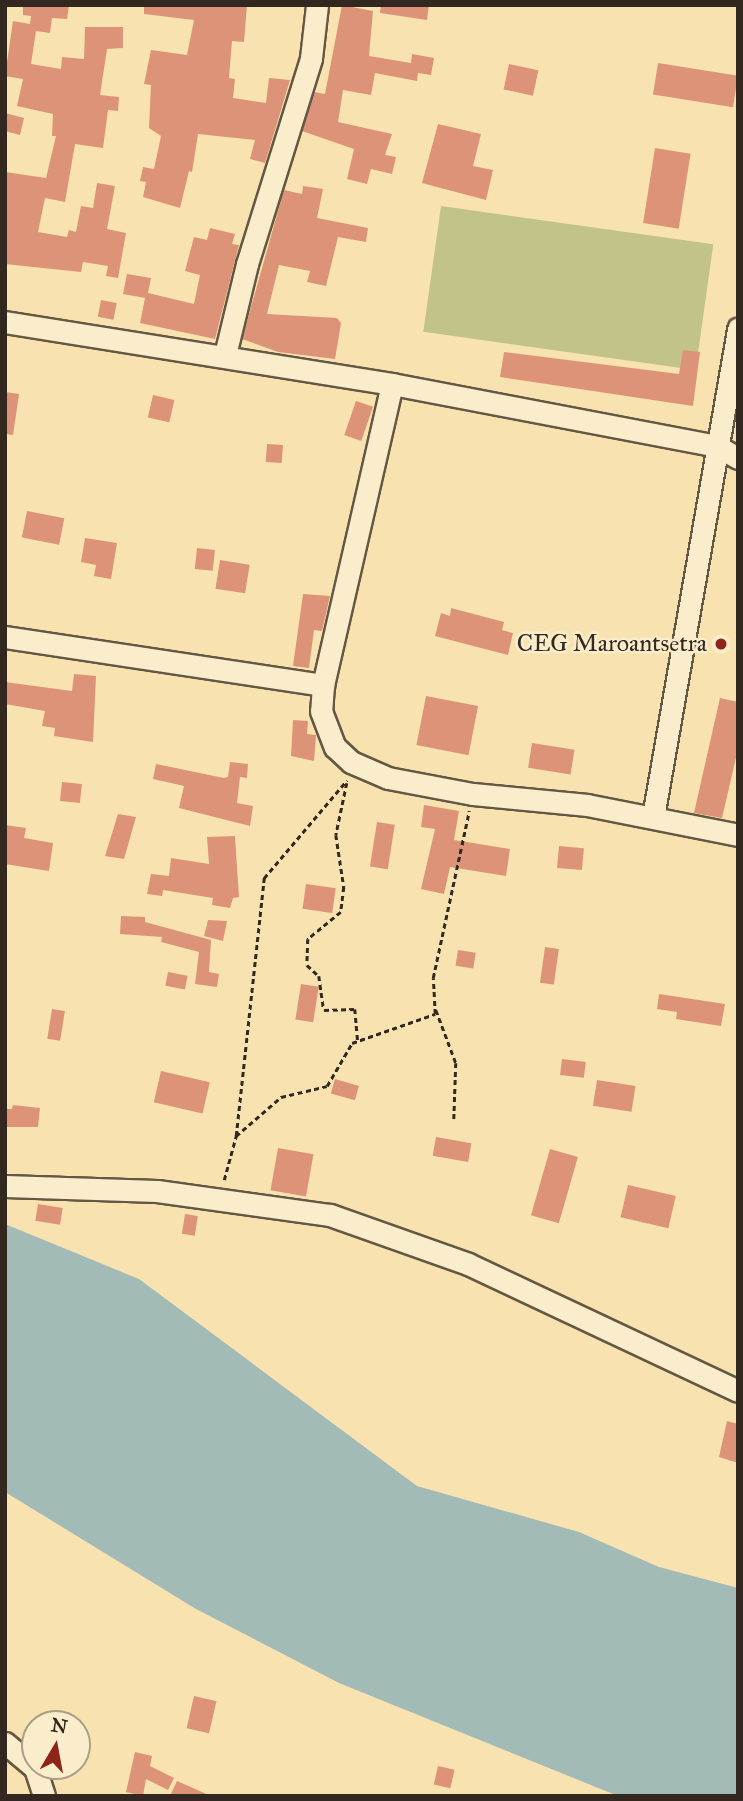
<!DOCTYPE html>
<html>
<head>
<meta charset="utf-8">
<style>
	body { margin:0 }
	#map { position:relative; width:743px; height:1801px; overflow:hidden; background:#f8e3b0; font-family:"IM FELL Great Primer",serif }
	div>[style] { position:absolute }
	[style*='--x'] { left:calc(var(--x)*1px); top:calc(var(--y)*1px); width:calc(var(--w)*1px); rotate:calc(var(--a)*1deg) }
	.green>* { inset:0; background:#c1c388; transform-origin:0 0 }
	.water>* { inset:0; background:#a3bbb7 }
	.building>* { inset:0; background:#dd9378; transform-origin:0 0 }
	.path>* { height:2.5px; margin-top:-1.25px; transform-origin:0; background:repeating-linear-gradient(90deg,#32281f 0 5px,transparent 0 8.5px) }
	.roads { filter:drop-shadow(2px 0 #645743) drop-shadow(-2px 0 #645743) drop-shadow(0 2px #645743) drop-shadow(0 -2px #645743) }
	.street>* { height:21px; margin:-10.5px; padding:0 10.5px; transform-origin:10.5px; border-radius:10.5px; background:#faedcc }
	.dots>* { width:19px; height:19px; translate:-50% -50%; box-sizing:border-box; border:4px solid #faedcc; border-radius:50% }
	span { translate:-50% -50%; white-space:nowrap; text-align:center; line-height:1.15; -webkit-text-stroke:5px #faedcc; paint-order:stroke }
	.poi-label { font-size:24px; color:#32281f }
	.right { translate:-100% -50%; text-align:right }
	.frame { position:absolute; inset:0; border:7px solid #32281f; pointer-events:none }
	.north { position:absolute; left:21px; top:1710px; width:70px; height:70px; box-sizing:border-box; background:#faedcc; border:2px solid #aa9e87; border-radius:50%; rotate:10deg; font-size:19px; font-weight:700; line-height:28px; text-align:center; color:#32281f }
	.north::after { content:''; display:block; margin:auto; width:24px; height:32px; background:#8f2418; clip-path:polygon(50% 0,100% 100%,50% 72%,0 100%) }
</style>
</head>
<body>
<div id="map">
	<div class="green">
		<div style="left:441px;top:206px;width:275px;height:127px;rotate:8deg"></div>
	</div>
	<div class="water">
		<div style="clip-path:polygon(5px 1224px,139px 1279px,417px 1486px,579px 1532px,659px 1567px,738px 1588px,738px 1796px,618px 1796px,339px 1683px,196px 1609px,5px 1492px)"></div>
	</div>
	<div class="building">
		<div style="clip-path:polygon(23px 5px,69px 5px,67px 19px,52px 18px,50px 33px,36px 31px,31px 64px,61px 69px,62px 57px,84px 59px,85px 27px,123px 27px,123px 48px,107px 49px,100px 95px,119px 97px,118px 111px,108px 110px,103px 148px,75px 144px,65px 202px,45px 198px,38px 232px,67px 237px,69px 230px,76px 232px,81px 206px,93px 208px,97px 183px,115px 186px,107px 229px,126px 233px,118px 278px,106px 276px,108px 266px,83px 262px,81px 272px,5px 264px,5px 172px,46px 178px,56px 136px,52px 136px,53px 114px,17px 106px,23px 79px,5px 76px,13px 21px,30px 24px,31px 16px,23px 15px)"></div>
		<div style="clip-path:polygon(144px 5px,247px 5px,244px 42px,232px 41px,229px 78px,235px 79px,233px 98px,266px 103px,269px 78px,290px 80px,265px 163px,250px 159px,255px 140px,198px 134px,192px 172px,189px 171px,180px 208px,143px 197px,146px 182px,140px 181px,143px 167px,154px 169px,161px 136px,149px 128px,151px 85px,144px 84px,151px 50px,187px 55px,194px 20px,144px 14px)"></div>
		<div style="clip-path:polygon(342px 5px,373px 11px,369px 56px,411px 63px,412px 54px,434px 58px,431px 75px,418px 73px,417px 81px,375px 73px,371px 95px,343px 90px,338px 122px,392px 134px,385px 155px,396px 157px,392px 174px,371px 169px,367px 184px,347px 179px,354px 149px,302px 131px,314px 92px,325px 94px)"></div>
		<div style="clip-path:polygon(381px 5px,429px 5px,427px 20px,380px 13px)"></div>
		<div style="left:658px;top:63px;width:81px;height:32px;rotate:9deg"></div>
		<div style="left:509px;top:64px;width:30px;height:26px;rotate:12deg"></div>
		<div style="clip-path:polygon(5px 113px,24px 118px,20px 135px,5px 131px)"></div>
		<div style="clip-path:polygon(438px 124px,481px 134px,473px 166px,493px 170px,486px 200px,422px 183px)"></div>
		<div style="left:655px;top:148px;width:36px;height:76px;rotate:9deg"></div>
		<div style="clip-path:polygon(303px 186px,323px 189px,317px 218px,368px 228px,366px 242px,338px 237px,326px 286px,307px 282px,310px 271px,279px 265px,267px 314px,337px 318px,341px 323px,335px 359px,278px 352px,242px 339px,284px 190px,302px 194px)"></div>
		<div style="clip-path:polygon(210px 228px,235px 234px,232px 244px,239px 245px,215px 339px,140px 323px,145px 298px,123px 294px,127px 274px,151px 278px,148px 293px,194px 304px,200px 275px,185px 271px,194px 237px,207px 240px)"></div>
		<div style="left:101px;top:300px;width:16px;height:17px;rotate:11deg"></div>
		<div style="clip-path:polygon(683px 350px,700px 352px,693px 406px,500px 377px,504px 352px,679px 374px)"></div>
		<div style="clip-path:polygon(5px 392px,19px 394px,13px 435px,5px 434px)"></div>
		<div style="left:153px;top:395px;width:22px;height:23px;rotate:13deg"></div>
		<div style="left:356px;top:401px;width:18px;height:36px;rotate:19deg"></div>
		<div style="left:267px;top:444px;width:16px;height:18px;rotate:4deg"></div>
		<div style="left:27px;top:511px;width:38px;height:27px;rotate:11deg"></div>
		<div style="clip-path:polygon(85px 538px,117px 543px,111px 579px,94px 576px,96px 565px,81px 562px)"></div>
		<div style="left:197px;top:548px;width:18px;height:21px;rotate:6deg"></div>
		<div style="left:220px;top:560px;width:30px;height:29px;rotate:9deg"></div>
		<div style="clip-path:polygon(303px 594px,330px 596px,322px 631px,314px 630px,309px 668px,293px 666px)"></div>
		<div style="clip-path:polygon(451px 608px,504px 622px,502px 630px,513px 633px,508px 655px,435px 636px,441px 613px,450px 616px)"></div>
		<div style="clip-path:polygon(74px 674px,96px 676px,93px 742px,54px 736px,55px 728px,42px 726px,45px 711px,5px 704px,5px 682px,72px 691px)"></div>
		<div style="left:426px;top:696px;width:53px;height:50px;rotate:11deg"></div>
		<div style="clip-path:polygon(720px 698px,738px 702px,738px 749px,722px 818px,694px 813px)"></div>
		<div style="clip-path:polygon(293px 720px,308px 721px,307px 734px,316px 735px,314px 761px,291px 756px)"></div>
		<div style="left:532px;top:743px;width:43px;height:25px;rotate:9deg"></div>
		<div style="clip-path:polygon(230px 762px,248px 764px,247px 778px,240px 777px,237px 803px,253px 806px,250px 826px,179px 808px,184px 786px,153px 779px,156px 764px,224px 778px,228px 777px)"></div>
		<div style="left:62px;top:782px;width:20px;height:19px;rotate:6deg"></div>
		<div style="clip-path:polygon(424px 805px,459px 811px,454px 840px,510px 849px,506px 876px,450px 867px,444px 894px,421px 889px,435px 829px,421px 827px)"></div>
		<div style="clip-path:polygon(118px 814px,136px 817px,124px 859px,105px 856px)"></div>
		<div style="left:377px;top:822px;width:18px;height:45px;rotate:9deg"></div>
		<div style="clip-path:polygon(5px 825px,26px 828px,24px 838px,53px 843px,49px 871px,5px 864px)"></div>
		<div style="clip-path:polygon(235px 836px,239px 897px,233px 898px,230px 908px,212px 905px,213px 898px,163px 890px,162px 896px,147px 894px,151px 874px,169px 876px,171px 858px,209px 864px,207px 837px)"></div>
		<div style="left:559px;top:846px;width:25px;height:22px;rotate:5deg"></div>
		<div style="left:306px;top:884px;width:30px;height:25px;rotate:8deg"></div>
		<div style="clip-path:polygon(121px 916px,145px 917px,145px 922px,211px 940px,209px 972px,219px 974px,217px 987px,195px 984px,199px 952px,161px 942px,162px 937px,120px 934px)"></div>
		<div style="clip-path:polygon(208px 920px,227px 921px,223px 941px,204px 936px)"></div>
		<div style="left:545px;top:947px;width:14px;height:36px;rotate:8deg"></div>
		<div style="left:458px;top:950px;width:18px;height:16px;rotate:9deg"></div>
		<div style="left:168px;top:972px;width:20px;height:14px;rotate:11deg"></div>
		<div style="left:301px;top:984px;width:18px;height:36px;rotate:9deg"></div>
		<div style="clip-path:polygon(659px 994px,725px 1004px,721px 1026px,676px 1019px,677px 1012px,657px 1009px)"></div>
		<div style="left:52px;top:1009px;width:13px;height:30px;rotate:9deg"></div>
		<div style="left:562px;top:1059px;width:24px;height:16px;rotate:7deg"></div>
		<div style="left:161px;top:1071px;width:50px;height:32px;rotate:13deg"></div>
		<div style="left:335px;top:1079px;width:25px;height:15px;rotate:16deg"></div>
		<div style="left:597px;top:1080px;width:39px;height:26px;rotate:9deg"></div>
		<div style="clip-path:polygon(13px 1105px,40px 1108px,38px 1127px,5px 1127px,5px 1109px,12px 1109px)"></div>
		<div style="left:436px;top:1137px;width:36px;height:19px;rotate:10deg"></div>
		<div style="left:278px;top:1148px;width:36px;height:43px;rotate:10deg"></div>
		<div style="left:550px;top:1149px;width:29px;height:69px;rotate:16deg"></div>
		<div style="left:628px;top:1185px;width:49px;height:33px;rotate:13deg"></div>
		<div style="left:38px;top:1204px;width:25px;height:17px;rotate:9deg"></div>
		<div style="left:185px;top:1214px;width:13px;height:20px;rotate:9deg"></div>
		<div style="clip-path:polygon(727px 1421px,738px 1424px,738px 1463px,719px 1457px)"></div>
		<div style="left:194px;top:1696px;width:23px;height:33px;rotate:13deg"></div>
		<div style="clip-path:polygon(135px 1752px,152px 1756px,150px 1766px,174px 1778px,168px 1790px,146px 1779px,143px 1796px,126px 1792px)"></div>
		<div style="left:438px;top:1766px;width:17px;height:19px;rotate:13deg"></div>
		<div style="clip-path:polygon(177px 1781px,211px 1796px,170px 1796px)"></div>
	</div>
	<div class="path">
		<div style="--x:347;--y:783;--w:53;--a:101.9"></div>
		<div style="--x:336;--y:835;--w:53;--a:81.3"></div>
		<div style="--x:344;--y:887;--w:25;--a:97"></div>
		<div style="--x:341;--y:912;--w:43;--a:140.7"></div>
		<div style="--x:308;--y:939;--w:26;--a:92"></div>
		<div style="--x:307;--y:965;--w:16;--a:43"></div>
		<div style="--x:319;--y:976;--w:34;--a:82"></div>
		<div style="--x:324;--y:1010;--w:31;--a:-2"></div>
		<div style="--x:355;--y:1009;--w:32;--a:85"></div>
		<div style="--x:436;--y:1010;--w:57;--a:69.3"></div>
		<div style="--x:456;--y:1063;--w:57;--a:92"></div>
		<div style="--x:236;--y:1136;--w:260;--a:-83.8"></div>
		<div style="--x:264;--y:878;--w:128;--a:-49.7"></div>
		<div style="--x:224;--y:1180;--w:46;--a:-74.7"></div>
		<div style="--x:236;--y:1136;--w:60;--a:-40.9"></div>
		<div style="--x:281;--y:1097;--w:47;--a:-13.4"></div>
		<div style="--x:327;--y:1086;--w:50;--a:-59.8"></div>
		<div style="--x:352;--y:1043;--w:88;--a:-19.3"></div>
		<div style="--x:435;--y:1014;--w:36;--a:-93"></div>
		<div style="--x:433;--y:978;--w:171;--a:-77.8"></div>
	</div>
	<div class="roads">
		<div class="street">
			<div style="--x:5;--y:322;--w:392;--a:9.1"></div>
			<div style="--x:392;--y:384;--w:331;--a:10.8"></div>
			<div style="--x:717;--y:446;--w:24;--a:30"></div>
			<div style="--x:225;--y:355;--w:94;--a:-76.4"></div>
			<div style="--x:247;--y:264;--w:216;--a:-72.7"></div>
			<div style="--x:311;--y:58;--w:53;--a:-83.5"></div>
			<div style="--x:392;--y:384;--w:309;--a:102.9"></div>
			<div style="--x:323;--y:685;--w:26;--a:94"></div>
			<div style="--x:321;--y:711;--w:39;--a:69"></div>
			<div style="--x:335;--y:747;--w:22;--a:43"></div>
			<div style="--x:351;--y:762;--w:40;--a:23.4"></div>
			<div style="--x:388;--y:778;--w:86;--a:10.7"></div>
			<div style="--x:473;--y:794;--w:115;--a:5.5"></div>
			<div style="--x:587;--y:805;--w:154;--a:11.2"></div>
			<div style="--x:5;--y:637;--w:322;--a:8.6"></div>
			<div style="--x:653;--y:817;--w:496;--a:-80.1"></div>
			<div style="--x:5;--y:1186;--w:152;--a:1.9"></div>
			<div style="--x:157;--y:1191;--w:175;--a:7.9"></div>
			<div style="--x:330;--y:1215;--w:146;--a:19.5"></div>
			<div style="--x:468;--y:1264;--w:298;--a:25.2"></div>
			<div style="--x:5;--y:1743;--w:39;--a:40"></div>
			<div style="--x:35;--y:1768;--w:29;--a:72"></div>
		</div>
	</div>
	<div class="dots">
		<div style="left:721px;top:644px;background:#8f2418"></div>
	</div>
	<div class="poi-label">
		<span class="right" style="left:707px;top:644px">CEG Maroantsetra</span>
	</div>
	<div class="frame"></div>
	<div class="north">N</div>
</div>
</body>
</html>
